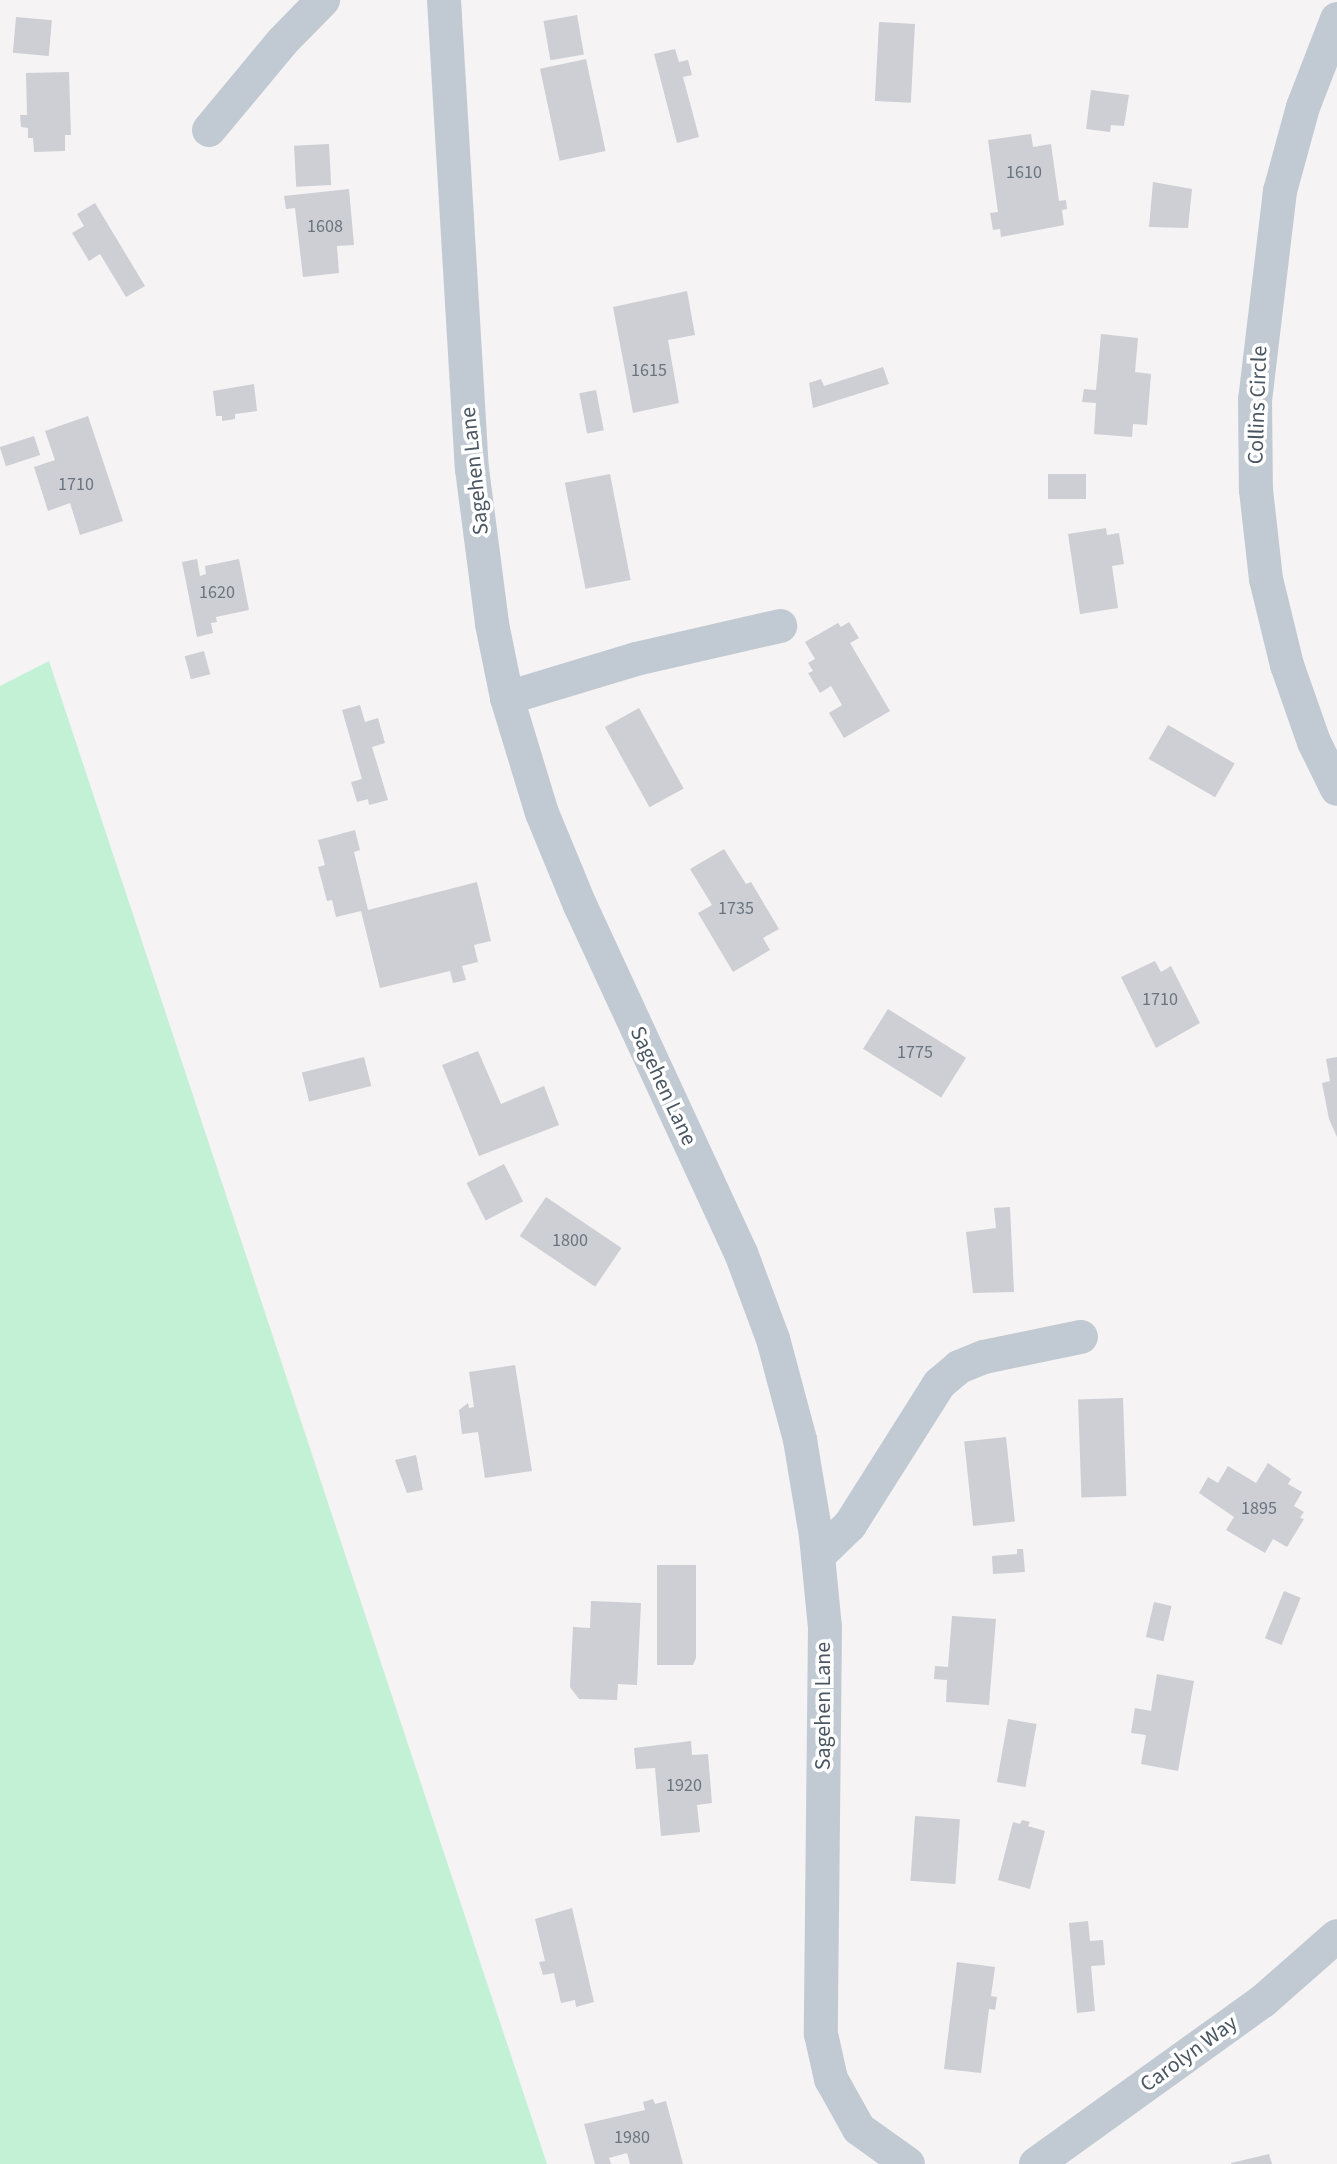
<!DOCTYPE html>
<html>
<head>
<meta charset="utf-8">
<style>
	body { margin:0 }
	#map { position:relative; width:1337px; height:2164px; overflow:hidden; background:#f5f3f3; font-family:"Source Sans 3",sans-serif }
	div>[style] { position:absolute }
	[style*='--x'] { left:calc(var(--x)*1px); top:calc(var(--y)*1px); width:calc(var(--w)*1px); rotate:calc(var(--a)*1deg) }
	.green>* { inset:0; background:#c3f1d5 }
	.building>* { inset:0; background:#cdcfd5; transform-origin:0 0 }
	.minor>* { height:34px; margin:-17px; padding:0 17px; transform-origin:17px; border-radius:17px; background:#c1cad2 }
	span { translate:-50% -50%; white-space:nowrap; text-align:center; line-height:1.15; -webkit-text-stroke:7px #fff; paint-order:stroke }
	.number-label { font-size:18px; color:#6b747e }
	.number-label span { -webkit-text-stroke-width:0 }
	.street-label { font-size:22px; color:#4a5661 }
</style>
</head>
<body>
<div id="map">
	<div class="green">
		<div style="clip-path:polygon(49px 661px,347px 1560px,547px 2164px,0 2164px,0 686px)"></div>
	</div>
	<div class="building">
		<div style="left:577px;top:15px;width:40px;height:34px;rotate:80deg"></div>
		<div style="left:16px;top:17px;width:36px;height:36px;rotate:5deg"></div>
		<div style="left:879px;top:22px;width:36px;height:79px;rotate:3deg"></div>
		<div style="clip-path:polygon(675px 49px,679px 62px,688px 60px,692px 75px,683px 77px,699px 137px,677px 143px,654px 54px)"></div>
		<div style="left:586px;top:59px;width:94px;height:47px;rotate:78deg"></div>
		<div style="clip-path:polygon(69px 72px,71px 135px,65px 135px,65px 151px,34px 152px,33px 138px,28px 138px,28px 128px,21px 127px,20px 115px,27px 115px,26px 73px)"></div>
		<div style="clip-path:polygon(1091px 90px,1129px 95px,1124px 126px,1111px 125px,1110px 132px,1086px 129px)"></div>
		<div style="clip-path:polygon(1031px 134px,1033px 147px,1051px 144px,1059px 201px,1066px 200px,1067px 209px,1062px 210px,1064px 225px,1001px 237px,1000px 229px,993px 230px,990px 213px,998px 212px,988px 140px)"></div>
		<div style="left:329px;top:144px;width:41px;height:35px;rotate:87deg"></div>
		<div style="clip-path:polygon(1153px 182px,1192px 189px,1188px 228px,1149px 227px)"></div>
		<div style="clip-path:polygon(349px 189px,354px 245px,337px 246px,339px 273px,303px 277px,295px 208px,286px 209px,284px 196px)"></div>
		<div style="clip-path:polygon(95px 203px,145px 286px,126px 297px,100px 254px,89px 261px,72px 233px,84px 226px,77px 214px)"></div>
		<div style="clip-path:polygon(687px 291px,695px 335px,668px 340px,679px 403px,633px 413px,613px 307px)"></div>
		<div style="clip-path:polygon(1101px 334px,1138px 338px,1135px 372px,1151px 374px,1147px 425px,1133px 424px,1132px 437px,1094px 434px,1096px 403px,1082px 402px,1084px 389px,1096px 390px)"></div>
		<div style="clip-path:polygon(883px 367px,889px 384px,813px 408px,809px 383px,821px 379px,824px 386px)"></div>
		<div style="clip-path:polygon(254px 384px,257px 411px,235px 414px,235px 419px,222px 421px,222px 416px,216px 416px,213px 391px)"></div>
		<div style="left:596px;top:390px;width:41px;height:17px;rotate:79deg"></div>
		<div style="clip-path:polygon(88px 416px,123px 521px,80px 535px,70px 503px,48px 511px,34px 467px,55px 460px,45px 431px)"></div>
		<div style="left:34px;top:436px;width:20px;height:36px;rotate:72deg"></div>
		<div style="left:610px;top:474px;width:108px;height:46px;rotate:79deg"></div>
		<div style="left:1048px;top:474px;width:38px;height:25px"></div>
		<div style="clip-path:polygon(1106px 528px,1107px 535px,1119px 533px,1124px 564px,1112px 566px,1118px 608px,1080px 614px,1068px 534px)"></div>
		<div style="clip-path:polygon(197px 559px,200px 576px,206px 574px,205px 566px,239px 559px,249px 610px,216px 617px,217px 622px,211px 623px,213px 633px,197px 637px,182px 562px)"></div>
		<div style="clip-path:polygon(849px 622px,859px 638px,850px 643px,890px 711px,844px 738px,829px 713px,842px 705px,831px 686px,820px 693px,808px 673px,813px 671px,808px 663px,815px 659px,805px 642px,838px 623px,841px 627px)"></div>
		<div style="left:204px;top:651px;width:24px;height:20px;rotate:75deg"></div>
		<div style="clip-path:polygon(360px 705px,365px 722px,378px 718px,385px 743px,372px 747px,388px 800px,369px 805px,368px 799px,357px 802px,351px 782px,362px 779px,342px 710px)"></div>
		<div style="left:639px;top:708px;width:92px;height:39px;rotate:61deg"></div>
		<div style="left:1168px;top:725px;width:77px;height:39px;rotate:30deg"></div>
		<div style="clip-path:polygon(355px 830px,360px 850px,354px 852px,368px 910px,477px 882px,491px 941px,474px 945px,478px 962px,462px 966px,466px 980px,453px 983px,450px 971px,380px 988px,361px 911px,336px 917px,332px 900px,327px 901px,318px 867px,325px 865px,318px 840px)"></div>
		<div style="clip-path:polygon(724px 849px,746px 884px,751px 882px,779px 929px,763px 938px,770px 950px,733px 972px,698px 913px,712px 905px,690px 869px)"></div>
		<div style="clip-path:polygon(1155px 961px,1161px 972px,1171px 966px,1200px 1023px,1156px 1048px,1121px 977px)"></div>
		<div style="left:888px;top:1009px;width:92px;height:47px;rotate:32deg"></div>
		<div style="clip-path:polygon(478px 1051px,501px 1104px,544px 1086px,559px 1125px,479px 1156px,442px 1065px)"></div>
		<div style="left:364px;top:1057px;width:30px;height:64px;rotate:76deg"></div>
		<div style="clip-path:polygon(1337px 1057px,1337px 1137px,1329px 1119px,1322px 1083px,1330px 1081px,1326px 1059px)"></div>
		<div style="left:504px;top:1164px;width:42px;height:42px;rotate:63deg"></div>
		<div style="left:546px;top:1197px;width:91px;height:47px;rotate:34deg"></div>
		<div style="clip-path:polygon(1010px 1207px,1014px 1292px,973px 1293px,966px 1232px,996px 1228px,994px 1208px)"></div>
		<div style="clip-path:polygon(515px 1365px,532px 1471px,485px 1478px,478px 1432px,462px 1434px,459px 1410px,468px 1403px,469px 1408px,474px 1407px,469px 1372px)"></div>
		<div style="left:1123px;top:1398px;width:98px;height:45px;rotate:88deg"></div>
		<div style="left:1006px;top:1437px;width:85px;height:42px;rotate:84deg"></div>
		<div style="clip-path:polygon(416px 1455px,423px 1490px,407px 1493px,395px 1460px)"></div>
		<div style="clip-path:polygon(1268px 1463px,1291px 1479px,1288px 1484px,1302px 1492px,1294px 1506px,1304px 1512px,1300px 1518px,1304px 1519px,1287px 1547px,1273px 1539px,1265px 1553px,1226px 1530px,1234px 1517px,1199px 1493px,1208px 1477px,1218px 1483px,1228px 1466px,1256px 1483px)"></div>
		<div style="clip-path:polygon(1017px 1549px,1023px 1549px,1025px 1572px,993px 1574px,992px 1556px,1017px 1554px)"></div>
		<div style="clip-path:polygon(657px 1565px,696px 1565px,696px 1658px,693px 1665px,657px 1665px)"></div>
		<div style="left:1284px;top:1591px;width:18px;height:51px;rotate:22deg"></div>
		<div style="clip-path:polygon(591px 1601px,641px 1603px,637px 1685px,618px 1684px,617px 1700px,579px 1699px,570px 1687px,573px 1627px,590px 1628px)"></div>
		<div style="left:1154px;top:1602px;width:18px;height:36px;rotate:13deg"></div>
		<div style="clip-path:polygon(952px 1616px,996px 1619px,989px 1705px,946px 1702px,947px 1680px,934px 1679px,935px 1666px,948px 1667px)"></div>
		<div style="clip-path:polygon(1157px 1674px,1194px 1681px,1178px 1771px,1141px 1764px,1146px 1735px,1131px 1733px,1135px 1708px,1151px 1711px)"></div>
		<div style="left:1008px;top:1719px;width:29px;height:64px;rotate:10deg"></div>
		<div style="clip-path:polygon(691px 1741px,692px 1755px,708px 1754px,712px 1803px,697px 1805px,700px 1832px,661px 1836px,655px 1768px,636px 1769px,634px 1748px)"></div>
		<div style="left:915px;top:1816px;width:45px;height:65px;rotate:4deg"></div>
		<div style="clip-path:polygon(1022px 1820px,1030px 1822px,1028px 1826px,1045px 1831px,1030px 1889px,998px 1880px,1013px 1822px,1020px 1824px)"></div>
		<div style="clip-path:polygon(572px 1908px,594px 2002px,576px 2007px,575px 2000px,561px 2003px,554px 1973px,543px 1975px,539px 1962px,545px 1961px,535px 1919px)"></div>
		<div style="clip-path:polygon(1088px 1921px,1090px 1941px,1103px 1940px,1105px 1965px,1091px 1966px,1095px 2011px,1077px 2013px,1069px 1923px)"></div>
		<div style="clip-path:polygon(957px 1962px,995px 1967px,991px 1996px,997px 1997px,995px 2010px,989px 2009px,981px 2073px,944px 2069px)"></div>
		<div style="clip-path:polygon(653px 2099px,655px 2104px,666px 2101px,683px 2164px,630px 2164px,627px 2153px,609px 2158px,611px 2164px,595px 2164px,584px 2124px,645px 2110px,643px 2102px)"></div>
		<div style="clip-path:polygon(1269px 2154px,1272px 2164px,1231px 2164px,1231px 2163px)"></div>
	</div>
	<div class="minor">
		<div style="--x:444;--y:0;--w:470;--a:86.6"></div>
		<div style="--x:472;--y:469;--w:156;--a:82.6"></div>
		<div style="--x:492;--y:624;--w:76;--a:78.5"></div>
		<div style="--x:507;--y:698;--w:120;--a:73.1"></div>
		<div style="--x:542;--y:813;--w:100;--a:67.6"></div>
		<div style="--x:580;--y:905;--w:383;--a:65.2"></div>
		<div style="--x:741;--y:1253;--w:92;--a:69.6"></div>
		<div style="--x:773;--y:1339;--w:105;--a:75"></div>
		<div style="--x:800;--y:1440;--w:97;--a:80.5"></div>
		<div style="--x:816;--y:1536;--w:91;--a:84.4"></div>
		<div style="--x:825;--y:1627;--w:407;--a:90.6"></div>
		<div style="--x:821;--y:2034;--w:46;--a:77.5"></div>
		<div style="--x:831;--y:2079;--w:57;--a:60.8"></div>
		<div style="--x:859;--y:2129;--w:60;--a:35.5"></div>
		<div style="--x:1337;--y:19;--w:94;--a:111.1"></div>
		<div style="--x:1303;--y:107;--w:87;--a:105.3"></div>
		<div style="--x:1280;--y:191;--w:210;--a:96.8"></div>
		<div style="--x:1255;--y:400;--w:90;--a:89.4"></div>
		<div style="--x:1256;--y:490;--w:90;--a:83.6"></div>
		<div style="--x:1266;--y:579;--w:89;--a:76.3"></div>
		<div style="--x:1287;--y:665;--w:82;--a:70.7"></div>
		<div style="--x:1314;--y:742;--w:52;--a:63.9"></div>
		<div style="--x:209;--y:130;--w:114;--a:-50.3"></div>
		<div style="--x:282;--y:42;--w:59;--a:-45.7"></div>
		<div style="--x:507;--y:698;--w:135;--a:-16.8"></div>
		<div style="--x:636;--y:659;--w:148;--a:-12.9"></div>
		<div style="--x:818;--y:1556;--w:45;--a:-44.1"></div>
		<div style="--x:850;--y:1525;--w:167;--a:-57.7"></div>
		<div style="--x:939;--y:1384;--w:26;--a:-40"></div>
		<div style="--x:959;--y:1367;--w:27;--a:-22"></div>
		<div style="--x:984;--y:1357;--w:99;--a:-11.7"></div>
		<div style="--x:1036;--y:2164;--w:279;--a:-35.7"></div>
		<div style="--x:1263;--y:2001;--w:98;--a:-41.3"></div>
	</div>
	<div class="number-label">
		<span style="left:1024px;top:173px">1610</span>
		<span style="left:325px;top:227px">1608</span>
		<span style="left:649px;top:371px">1615</span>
		<span style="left:76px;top:485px">1710</span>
		<span style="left:217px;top:593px">1620</span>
		<span style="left:736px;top:909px">1735</span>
		<span style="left:1160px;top:1000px">1710</span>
		<span style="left:915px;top:1053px">1775</span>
		<span style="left:570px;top:1241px">1800</span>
		<span style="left:1259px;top:1509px">1895</span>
		<span style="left:684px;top:1786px">1920</span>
		<span style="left:632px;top:2138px">1980</span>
	</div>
	<div class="street-label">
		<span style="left:1258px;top:405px;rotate:-88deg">Collins Circle</span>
		<span style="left:475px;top:471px;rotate:-96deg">Sagehen Lane</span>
		<span style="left:663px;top:1086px;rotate:65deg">Sagehen Lane</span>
		<span style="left:824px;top:1706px;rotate:-90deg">Sagehen Lane</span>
		<span style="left:1189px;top:2054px;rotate:-36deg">Carolyn Way</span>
	</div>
</div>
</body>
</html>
